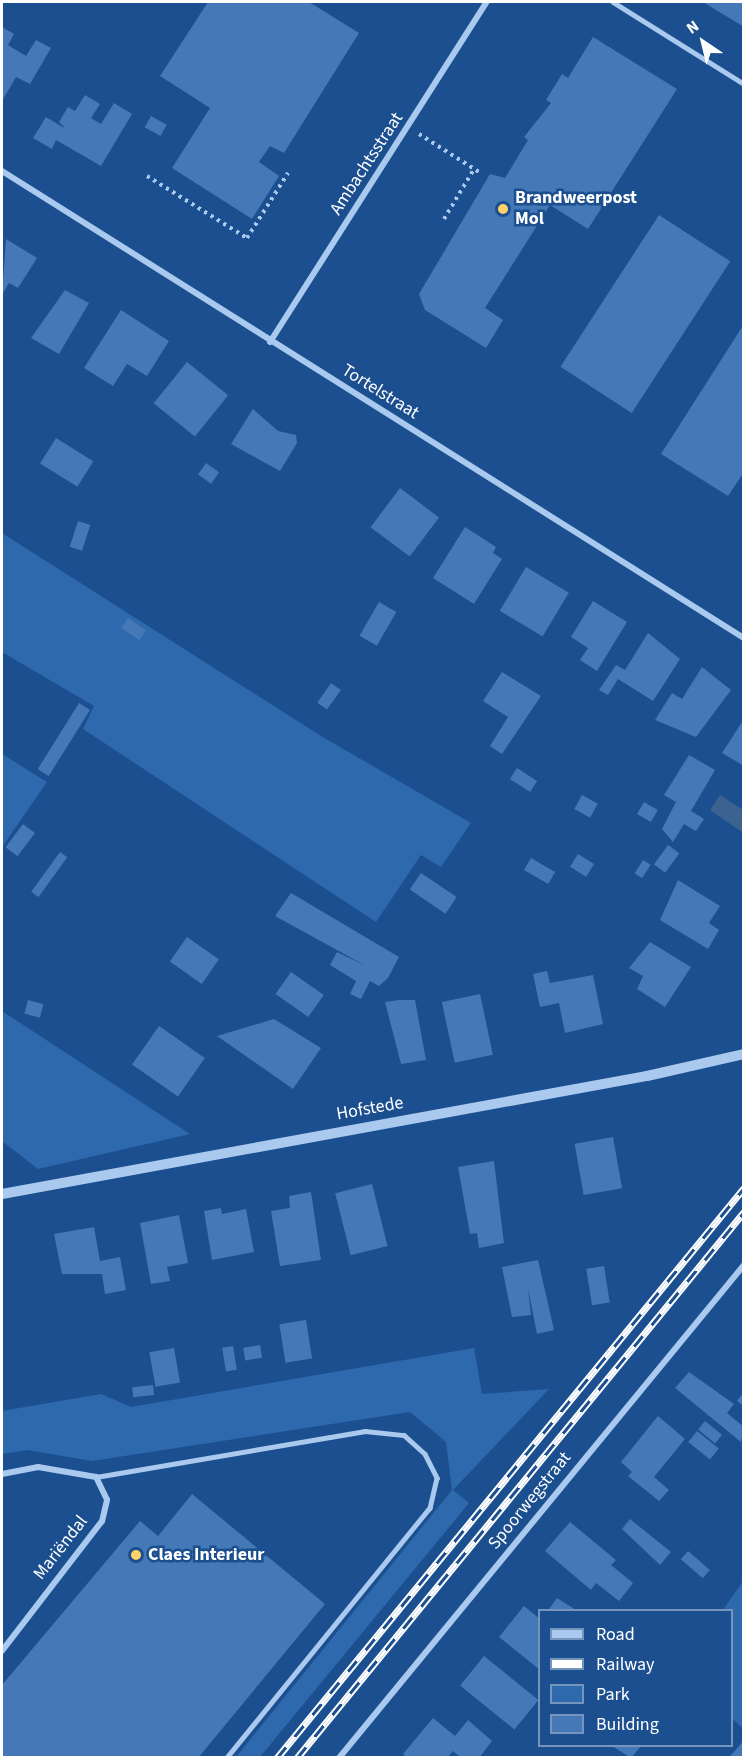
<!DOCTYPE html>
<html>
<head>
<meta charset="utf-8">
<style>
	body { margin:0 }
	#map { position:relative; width:745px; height:1759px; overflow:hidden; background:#1b4f8f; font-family:"Source Sans 3",sans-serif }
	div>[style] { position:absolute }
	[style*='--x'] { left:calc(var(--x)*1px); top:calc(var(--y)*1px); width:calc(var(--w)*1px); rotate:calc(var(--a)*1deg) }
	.green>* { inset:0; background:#2e69ad }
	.water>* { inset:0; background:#3c6290 }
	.building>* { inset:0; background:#4478b7; transform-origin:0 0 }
	.path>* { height:4px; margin-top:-2px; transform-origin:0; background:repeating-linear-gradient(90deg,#a9c9ee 0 3px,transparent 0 7.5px) }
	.service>* { height:4.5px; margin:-2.25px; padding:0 2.25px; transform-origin:2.25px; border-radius:2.25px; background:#a9c9ee }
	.minor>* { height:6px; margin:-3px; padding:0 3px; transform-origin:3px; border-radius:3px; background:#a9c9ee }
	.tertiary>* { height:10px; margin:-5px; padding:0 5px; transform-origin:5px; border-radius:5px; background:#a9c9ee }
	.rail>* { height:7px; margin-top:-3.5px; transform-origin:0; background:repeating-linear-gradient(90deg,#1b4f8f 0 14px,#fff 0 28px); box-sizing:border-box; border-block:2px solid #fff }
	.dots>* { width:16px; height:16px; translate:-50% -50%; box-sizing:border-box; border:3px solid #1b4f8f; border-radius:50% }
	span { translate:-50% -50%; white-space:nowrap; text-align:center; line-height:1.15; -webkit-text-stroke:5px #1b4f8f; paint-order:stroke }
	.street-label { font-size:18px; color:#fff }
	.poi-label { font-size:18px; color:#fff; font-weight:700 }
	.left { translate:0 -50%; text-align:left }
	.frame { position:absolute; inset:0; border:3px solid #fff; pointer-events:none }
	.legend { position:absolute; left:538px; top:1609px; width:195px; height:138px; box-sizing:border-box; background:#1b4f8f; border:2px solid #7695bc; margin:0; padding:8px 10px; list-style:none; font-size:18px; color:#fff }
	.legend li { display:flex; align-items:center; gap:12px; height:30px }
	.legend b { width:30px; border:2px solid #7695bc }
	.north { position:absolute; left:673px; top:12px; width:60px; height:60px; -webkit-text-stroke:4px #1b4f8f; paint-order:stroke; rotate:325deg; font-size:16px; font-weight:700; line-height:24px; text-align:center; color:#fff }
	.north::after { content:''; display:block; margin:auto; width:21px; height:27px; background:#fff; clip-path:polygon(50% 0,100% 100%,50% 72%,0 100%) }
</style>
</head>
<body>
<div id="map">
	<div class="green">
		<div style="clip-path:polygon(2px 533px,321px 736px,471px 823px,441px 867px,421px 855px,376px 922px,83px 729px,94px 706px,2px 652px)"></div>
		<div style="clip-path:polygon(2px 754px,47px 782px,2px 847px)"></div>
		<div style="clip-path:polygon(2px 1011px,190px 1134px,38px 1169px,2px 1141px)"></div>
		<div style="clip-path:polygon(474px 1348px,482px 1394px,549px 1389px,453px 1490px,469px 1503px,260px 1757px,236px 1757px,452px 1490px,446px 1442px,410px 1412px,92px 1461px,27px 1450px,2px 1454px,2px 1411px,101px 1394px,131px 1407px)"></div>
		<div style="clip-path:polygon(743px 1581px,743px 1729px,732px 1718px,732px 1610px,723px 1610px)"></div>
	</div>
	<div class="water">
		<div style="clip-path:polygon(720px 795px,743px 810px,742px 832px,710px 810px)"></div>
	</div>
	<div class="building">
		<div style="clip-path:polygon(208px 2px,309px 2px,359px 33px,284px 153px,270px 146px,259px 162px,279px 176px,252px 219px,172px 168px,210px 108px,160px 76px)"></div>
		<div style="clip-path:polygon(703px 2px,744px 2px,744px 27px)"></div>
		<div style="clip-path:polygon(2px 27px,14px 34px,8px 45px,26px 56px,36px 40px,51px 48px,30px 84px,16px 77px,2px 101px)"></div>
		<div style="clip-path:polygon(593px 37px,677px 89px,588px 229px,550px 205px,485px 308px,503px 320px,486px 348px,425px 310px,419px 294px,490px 174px,505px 178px,528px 140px,524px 137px,551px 103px,546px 100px,562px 74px,568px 78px)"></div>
		<div style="clip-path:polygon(85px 95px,100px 104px,91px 118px,101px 124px,114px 103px,132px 114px,101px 166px,56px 140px,52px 149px,33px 138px,46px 117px,66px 129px,59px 122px,68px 107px,75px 111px)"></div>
		<div style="left:151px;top:116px;width:18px;height:13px;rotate:29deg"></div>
		<div style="left:659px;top:215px;width:85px;height:181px;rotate:33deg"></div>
		<div style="clip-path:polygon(6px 239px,37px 258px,18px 288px,9px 283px,2px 295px)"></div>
		<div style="clip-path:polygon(65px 290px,89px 303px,59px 354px,31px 338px)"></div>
		<div style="clip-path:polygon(121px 310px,169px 341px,147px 376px,127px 364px,113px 386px,84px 368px)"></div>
		<div style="clip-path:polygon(744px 324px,744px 472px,728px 496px,661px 454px)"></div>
		<div style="left:187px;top:362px;width:53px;height:53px;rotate:39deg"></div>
		<div style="clip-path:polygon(253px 409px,278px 431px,296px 435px,297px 443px,280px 471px,231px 444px)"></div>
		<div style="left:56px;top:438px;width:44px;height:30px;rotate:32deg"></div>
		<div style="left:206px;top:463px;width:16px;height:14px;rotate:35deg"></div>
		<div style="left:400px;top:488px;width:49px;height:49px;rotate:37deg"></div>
		<div style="left:78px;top:521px;width:13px;height:27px;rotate:18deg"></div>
		<div style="clip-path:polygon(465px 527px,496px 547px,493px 553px,502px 559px,474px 604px,433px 578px)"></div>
		<div style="left:526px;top:567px;width:50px;height:51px;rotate:31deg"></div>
		<div style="clip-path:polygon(593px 601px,627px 622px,597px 671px,580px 660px,588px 648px,571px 637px)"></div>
		<div style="left:379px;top:602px;width:20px;height:39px;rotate:30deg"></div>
		<div style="left:128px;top:618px;width:22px;height:12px;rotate:34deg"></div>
		<div style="clip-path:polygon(648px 633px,680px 659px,653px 701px,618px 679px,608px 695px,599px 690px,616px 665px,625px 670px)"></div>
		<div style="clip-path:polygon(702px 667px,731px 690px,696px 737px,655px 720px,672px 693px,682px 699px)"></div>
		<div style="clip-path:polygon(502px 672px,541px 696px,502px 754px,490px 746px,508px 717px,483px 701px)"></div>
		<div style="left:331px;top:683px;width:12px;height:24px;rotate:35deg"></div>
		<div style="left:79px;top:703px;width:13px;height:78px;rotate:32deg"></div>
		<div style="clip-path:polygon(744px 719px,744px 766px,722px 753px)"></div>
		<div style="clip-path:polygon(689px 755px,715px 770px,691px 811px,704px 819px,696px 831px,684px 824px,673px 842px,662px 829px,676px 802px,664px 795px)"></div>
		<div style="left:517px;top:768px;width:24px;height:13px;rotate:33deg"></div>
		<div style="left:582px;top:795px;width:18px;height:16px;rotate:29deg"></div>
		<div style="left:644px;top:802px;width:16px;height:14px;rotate:30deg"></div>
		<div style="left:23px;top:824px;width:15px;height:29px;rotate:37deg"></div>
		<div style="left:668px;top:845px;width:14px;height:24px;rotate:36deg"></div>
		<div style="left:60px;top:852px;width:9px;height:49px;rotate:36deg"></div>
		<div style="left:578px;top:854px;width:19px;height:15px;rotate:32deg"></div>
		<div style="left:531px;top:858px;width:28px;height:14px;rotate:30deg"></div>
		<div style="left:643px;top:860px;width:9px;height:16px;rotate:32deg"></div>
		<div style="left:421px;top:873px;width:43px;height:20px;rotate:34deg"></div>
		<div style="clip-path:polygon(678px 880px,720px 906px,709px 923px,719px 930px,708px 949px,660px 920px)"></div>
		<div style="clip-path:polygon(291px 893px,399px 957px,388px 978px,379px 986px,370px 981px,361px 999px,350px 994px,356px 981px,330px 965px,337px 952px,366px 966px,275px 916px)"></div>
		<div style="left:187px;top:937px;width:39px;height:30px;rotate:35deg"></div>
		<div style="clip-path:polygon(650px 942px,691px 967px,665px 1007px,637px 989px,643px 976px,629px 968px)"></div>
		<div style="clip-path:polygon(547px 971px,550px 983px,593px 975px,603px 1024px,565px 1033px,559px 1003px,540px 1007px,533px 974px)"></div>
		<div style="left:291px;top:972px;width:40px;height:27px;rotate:35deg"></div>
		<div style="left:480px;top:994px;width:62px;height:39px;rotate:78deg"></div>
		<div style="left:28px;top:1000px;width:16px;height:14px;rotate:15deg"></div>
		<div style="clip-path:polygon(399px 1000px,415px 1000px,426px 1060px,401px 1064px,385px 1002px)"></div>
		<div style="clip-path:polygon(274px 1019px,321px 1048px,293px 1089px,217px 1036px)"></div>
		<div style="left:159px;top:1026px;width:56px;height:47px;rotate:35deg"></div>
		<div style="left:613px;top:1137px;width:52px;height:39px;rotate:80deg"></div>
		<div style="clip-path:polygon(494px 1161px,504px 1243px,479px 1248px,477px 1233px,470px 1234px,458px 1167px)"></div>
		<div style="left:372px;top:1184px;width:64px;height:38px;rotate:76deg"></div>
		<div style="clip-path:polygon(311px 1192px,321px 1260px,280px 1266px,271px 1211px,290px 1208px,289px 1196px)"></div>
		<div style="clip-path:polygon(221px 1208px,222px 1214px,246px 1209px,254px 1252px,212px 1260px,204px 1211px)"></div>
		<div style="clip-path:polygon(179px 1215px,188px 1263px,167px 1267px,170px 1281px,151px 1284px,140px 1223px)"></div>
		<div style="clip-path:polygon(94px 1227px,100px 1261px,120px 1257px,126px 1290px,105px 1294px,102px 1274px,62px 1274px,54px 1234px)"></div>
		<div style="clip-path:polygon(538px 1260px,554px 1330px,537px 1334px,528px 1288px,531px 1315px,512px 1317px,502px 1267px)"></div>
		<div style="left:604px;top:1266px;width:37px;height:18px;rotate:81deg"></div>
		<div style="left:306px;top:1320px;width:39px;height:27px;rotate:81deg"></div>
		<div style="left:260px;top:1345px;width:13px;height:17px;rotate:81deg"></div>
		<div style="left:233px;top:1346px;width:24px;height:11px;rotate:81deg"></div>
		<div style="left:174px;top:1348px;width:35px;height:25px;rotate:80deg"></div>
		<div style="clip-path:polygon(689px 1372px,734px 1404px,727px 1413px,744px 1427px,741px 1442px,675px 1388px)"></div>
		<div style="left:153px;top:1385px;width:10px;height:21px;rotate:84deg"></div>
		<div style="clip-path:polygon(744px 1392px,744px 1406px,737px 1401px)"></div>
		<div style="clip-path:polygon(658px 1416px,685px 1439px,654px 1477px,669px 1490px,659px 1501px,628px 1476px,632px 1472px,621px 1462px)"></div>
		<div style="left:705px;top:1421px;width:22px;height:11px;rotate:39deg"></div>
		<div style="left:697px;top:1431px;width:28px;height:14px;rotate:39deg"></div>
		<div style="clip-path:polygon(192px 1494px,325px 1604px,198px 1758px,2px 1758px,2px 1685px,140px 1521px,158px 1536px)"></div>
		<div style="clip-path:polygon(630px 1519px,671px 1552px,660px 1565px,622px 1529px)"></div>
		<div style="clip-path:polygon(570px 1522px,616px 1560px,611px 1565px,633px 1583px,619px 1601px,596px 1583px,591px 1590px,545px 1551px)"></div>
		<div style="left:688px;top:1551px;width:29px;height:11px;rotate:41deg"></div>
		<div style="clip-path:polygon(557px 1598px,576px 1610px,549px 1609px)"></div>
		<div style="clip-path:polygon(524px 1606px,540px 1619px,540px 1670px,499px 1637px)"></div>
		<div style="left:484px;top:1656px;width:70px;height:38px;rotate:39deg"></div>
		<div style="clip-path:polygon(433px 1718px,455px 1736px,468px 1720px,492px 1741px,479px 1758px,461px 1758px,453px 1751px,447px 1758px,407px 1758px,403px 1754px)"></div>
		<div style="clip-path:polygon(744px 1740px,744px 1758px,728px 1758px,733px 1753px)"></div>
		<div style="clip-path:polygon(612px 1746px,641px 1746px,631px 1758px)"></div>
	</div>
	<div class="path">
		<div style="--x:419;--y:134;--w:71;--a:32.3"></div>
		<div style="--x:147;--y:176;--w:118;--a:31.8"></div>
		<div style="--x:247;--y:238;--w:77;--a:-57.8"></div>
		<div style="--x:444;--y:219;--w:58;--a:-59"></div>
	</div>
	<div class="service">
		<div style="--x:613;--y:2;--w:155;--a:32"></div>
		<div style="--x:96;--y:1477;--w:273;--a:-9.7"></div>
		<div style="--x:365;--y:1431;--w:39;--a:6"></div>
		<div style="--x:404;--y:1435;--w:28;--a:42"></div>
		<div style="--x:425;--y:1454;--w:27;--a:63"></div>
		<div style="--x:437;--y:1478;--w:31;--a:103"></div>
		<div style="--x:430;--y:1508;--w:322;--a:129.1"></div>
	</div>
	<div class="minor">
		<div style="--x:2;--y:171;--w:877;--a:32.19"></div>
		<div style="--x:270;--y:342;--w:403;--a:-57.5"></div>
		<div style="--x:2;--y:1474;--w:37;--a:-11"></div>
		<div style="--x:38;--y:1467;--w:59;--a:9.8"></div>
		<div style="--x:96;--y:1477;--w:25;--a:64"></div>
		<div style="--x:107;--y:1500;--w:22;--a:103"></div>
		<div style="--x:102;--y:1521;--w:164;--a:127.6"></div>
		<div style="--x:339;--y:1758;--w:638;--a:-50.6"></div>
	</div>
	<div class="tertiary">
		<div style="--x:2;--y:1194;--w:656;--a:-10.37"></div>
		<div style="--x:647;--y:1076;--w:99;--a:-12.8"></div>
	</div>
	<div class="rail">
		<div style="--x:277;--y:1758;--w:737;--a:-50.67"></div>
		<div style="--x:297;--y:1758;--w:706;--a:-50.69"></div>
	</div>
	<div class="dots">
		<div style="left:503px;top:209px;background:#ffd166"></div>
		<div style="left:136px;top:1555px;background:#ffd166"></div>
	</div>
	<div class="street-label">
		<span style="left:367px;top:164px;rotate:-57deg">Ambachtsstraat</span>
		<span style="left:380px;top:392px;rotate:32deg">Tortelstraat</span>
		<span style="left:370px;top:1109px;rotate:-10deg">Hofstede</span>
		<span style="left:530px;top:1501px;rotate:-51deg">Spoorwegstraat</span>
		<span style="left:61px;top:1548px;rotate:-52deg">Mariëndal</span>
	</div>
	<div class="poi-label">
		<span class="left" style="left:515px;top:209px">Brandweerpost<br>Mol</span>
		<span class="left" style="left:148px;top:1555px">Claes Interieur</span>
	</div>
	<div class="frame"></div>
	<ul class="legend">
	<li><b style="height:8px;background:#a9c9ee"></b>Road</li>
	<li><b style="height:8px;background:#fff"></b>Railway</li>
	<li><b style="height:16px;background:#2e69ad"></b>Park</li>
	<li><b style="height:16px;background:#4478b7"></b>Building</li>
	</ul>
	<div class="north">N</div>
</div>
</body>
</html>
